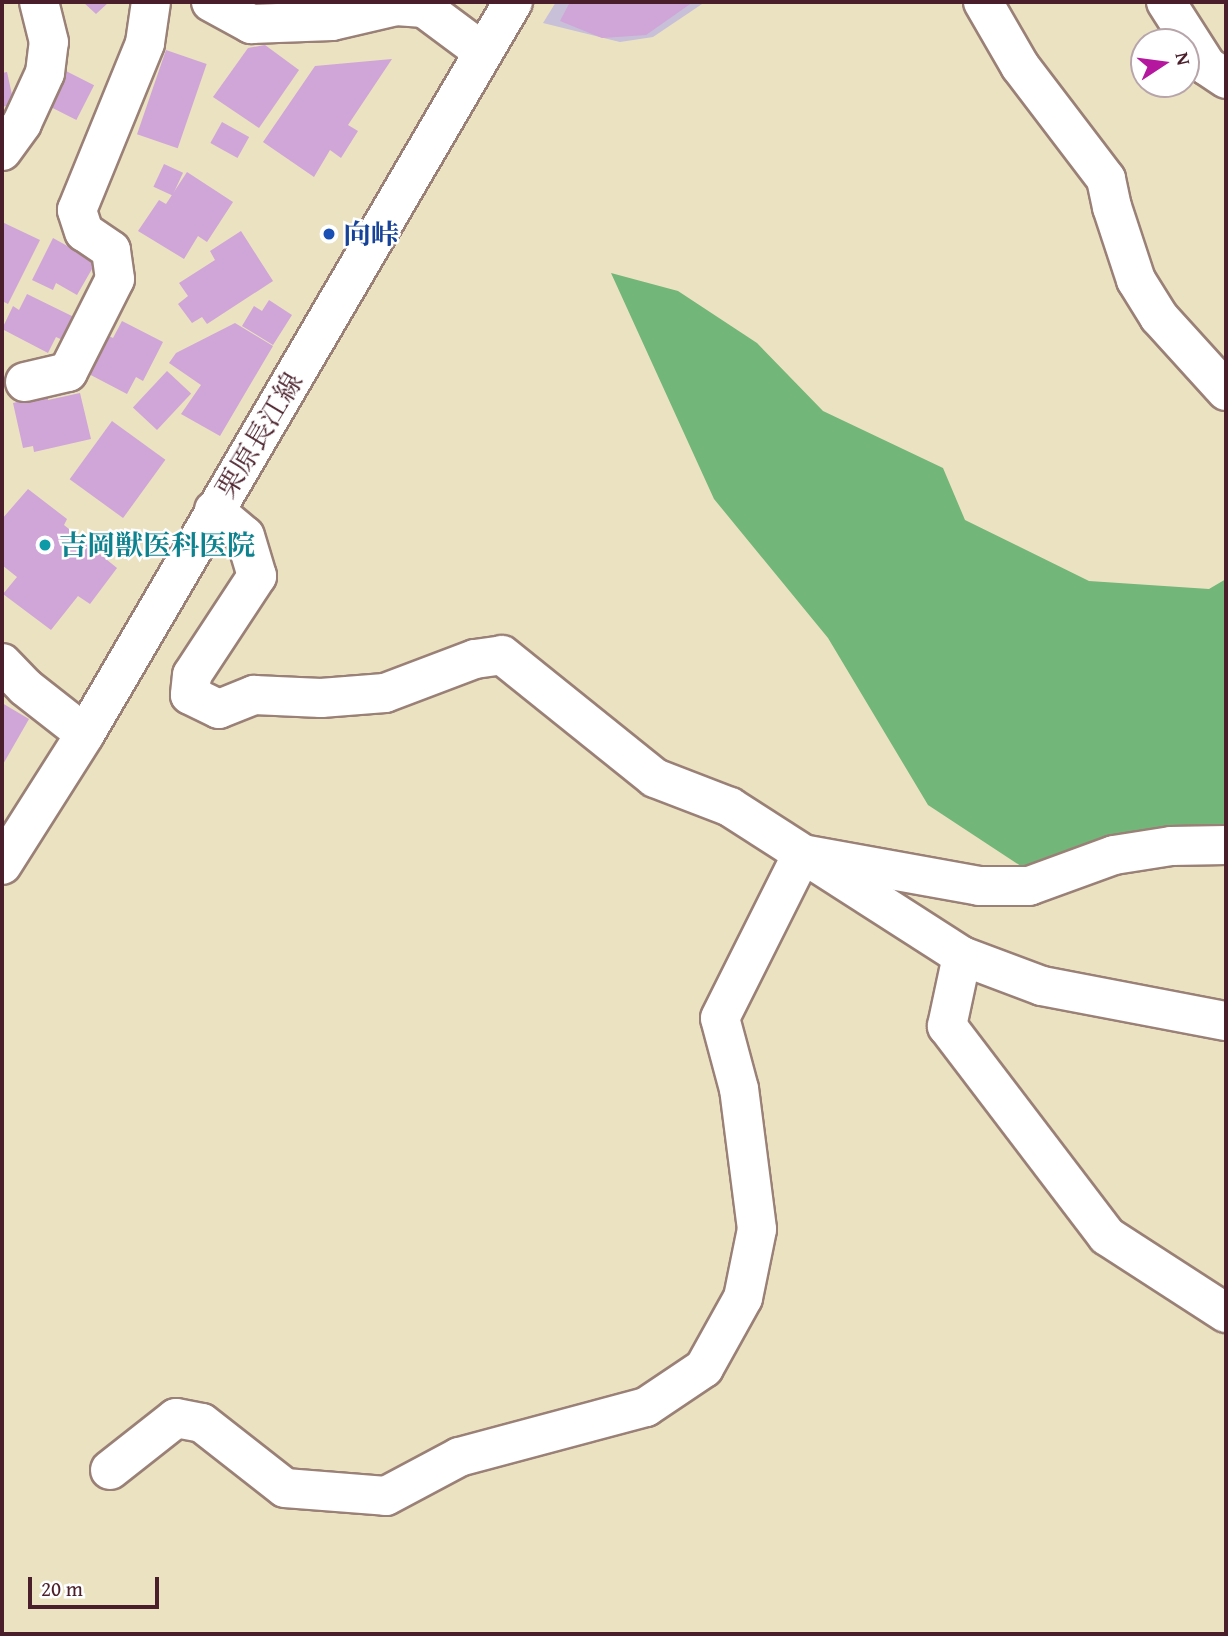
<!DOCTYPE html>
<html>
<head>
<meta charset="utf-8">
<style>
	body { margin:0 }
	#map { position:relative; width:1228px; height:1636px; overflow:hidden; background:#ebe2c2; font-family:"Gentium Book Plus","Noto Serif JP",serif }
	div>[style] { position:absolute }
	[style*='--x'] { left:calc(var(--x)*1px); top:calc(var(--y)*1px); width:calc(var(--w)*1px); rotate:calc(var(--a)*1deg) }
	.industrial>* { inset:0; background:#c8bfd8 }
	.forest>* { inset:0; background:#72b67a }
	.building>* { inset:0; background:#d0a5d7; transform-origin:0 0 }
	.roads { filter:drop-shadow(2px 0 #9a8076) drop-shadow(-2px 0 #9a8076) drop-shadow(0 2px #9a8076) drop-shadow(0 -2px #9a8076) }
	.street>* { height:38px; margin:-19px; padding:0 19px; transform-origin:19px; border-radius:19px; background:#fff }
	.secondary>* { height:38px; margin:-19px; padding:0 19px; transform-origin:19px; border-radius:19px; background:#fff }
	.dots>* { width:19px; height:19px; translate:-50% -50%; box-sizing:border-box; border:4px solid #fff; border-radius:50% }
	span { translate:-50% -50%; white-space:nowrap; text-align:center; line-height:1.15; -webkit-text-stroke:5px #fff; paint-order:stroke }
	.transit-label { font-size:28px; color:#164399; font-weight:700 }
	.left { translate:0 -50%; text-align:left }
	.street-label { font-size:28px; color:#4a1f2b }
	.culture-label { font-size:28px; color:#0d838f; font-weight:700 }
	.frame { position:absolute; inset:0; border:4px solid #4a1f2b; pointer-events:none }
	.north { position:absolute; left:1130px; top:28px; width:70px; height:70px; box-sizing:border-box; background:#fff; border:2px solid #b7a5aa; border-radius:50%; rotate:77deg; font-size:19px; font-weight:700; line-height:28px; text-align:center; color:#4a1f2b }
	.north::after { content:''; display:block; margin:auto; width:24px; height:32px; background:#b5179e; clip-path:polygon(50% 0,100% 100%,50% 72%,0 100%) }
	.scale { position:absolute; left:28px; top:1577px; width:131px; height:32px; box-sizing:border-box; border:4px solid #4a1f2b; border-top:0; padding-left:9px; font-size:21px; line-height:24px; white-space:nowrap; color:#4a1f2b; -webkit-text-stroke:5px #fff; paint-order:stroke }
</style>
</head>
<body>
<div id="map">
	<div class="industrial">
		<div style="clip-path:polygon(556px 2px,705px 2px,653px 37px,620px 42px,543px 23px)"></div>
	</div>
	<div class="forest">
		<div style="clip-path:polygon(611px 273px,678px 291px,757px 343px,823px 411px,943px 468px,965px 520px,1089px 581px,1209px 589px,1226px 579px,1226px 843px,1036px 876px,928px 805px,828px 638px,714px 499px)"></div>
	</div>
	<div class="building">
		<div style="clip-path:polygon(83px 2px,109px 2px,96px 14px)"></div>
		<div style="clip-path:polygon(570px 2px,693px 2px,646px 35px,602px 38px,560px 21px)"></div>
		<div style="clip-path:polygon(265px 45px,299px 70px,259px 128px,213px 97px,248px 48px)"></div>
		<div style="left:166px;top:50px;width:43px;height:89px;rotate:19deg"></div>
		<div style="clip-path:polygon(392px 59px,348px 125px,358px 131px,341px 158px,330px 150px,314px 177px,263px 142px,315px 66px)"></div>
		<div style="left:62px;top:69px;width:36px;height:39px;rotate:27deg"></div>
		<div style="clip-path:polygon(7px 72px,14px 104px,2px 107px,2px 73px)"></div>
		<div style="left:222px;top:122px;width:31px;height:24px;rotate:29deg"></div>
		<div style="left:164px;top:164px;width:21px;height:25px;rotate:25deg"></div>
		<div style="clip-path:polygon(187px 172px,233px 202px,207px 242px,198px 236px,184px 259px,138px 231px,159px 200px,166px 204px)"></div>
		<div style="clip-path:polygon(2px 222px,40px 240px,8px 304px,2px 301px)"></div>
		<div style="clip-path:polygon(241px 231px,273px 281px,207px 324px,202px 317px,192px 323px,178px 304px,188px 296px,179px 283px,215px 260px,210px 251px)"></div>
		<div style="clip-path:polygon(53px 238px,96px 262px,77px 295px,56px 283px,53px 290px,32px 280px)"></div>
		<div style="clip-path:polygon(27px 294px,78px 319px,67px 342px,56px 337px,48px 353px,2px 329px,13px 306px,19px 310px)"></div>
		<div style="clip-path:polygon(269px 300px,292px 315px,273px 345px,242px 326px,254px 306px,262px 311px)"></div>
		<div style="clip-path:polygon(122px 321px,163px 342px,143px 381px,136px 377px,127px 394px,85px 372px,105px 334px,113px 338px)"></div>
		<div style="clip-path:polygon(235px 323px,273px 346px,220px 436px,181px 414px,201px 385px,169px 363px,176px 353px)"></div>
		<div style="left:167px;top:371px;width:33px;height:50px;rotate:43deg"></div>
		<div style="clip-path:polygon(80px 393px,91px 439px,34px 452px,33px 446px,23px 448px,13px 403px,47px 395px,48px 400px)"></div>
		<div style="left:112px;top:421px;width:66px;height:72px;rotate:36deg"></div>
		<div style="clip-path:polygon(28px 489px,67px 519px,64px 525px,117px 568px,90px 604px,78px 596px,51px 630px,3px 594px,17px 577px,2px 565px,2px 519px)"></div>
		<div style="clip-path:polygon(2px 703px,29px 719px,2px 766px)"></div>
	</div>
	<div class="roads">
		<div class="street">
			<div style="--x:211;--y:2;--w:46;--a:28.8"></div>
			<div style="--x:251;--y:24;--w:81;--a:-2.1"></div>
			<div style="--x:332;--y:21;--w:66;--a:-13.2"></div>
			<div style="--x:396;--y:6;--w:28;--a:4"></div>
			<div style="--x:424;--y:8;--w:72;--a:36.6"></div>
			<div style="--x:983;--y:2;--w:74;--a:60"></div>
			<div style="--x:1020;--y:66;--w:142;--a:52.7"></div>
			<div style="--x:1106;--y:179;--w:29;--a:78"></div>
			<div style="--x:1112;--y:207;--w:77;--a:71.8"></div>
			<div style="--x:1136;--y:280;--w:44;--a:58.1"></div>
			<div style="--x:1159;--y:317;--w:100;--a:47.8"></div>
			<div style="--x:1166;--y:2;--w:76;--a:57.4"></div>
			<div style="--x:1207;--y:66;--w:23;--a:34"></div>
			<div style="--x:2;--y:151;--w:34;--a:-54"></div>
			<div style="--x:22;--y:123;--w:55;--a:-65.3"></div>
			<div style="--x:45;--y:73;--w:31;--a:-83"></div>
			<div style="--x:49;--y:42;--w:41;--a:-104"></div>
			<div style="--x:25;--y:382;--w:44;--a:-13.1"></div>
			<div style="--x:68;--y:372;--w:104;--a:-63.2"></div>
			<div style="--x:115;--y:279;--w:29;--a:-98"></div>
			<div style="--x:111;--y:250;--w:32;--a:-146"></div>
			<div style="--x:84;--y:232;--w:23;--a:-108"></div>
			<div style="--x:77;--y:210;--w:180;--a:-67.8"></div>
			<div style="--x:145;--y:43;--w:41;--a:-81.7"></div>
			<div style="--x:214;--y:510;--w:40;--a:40"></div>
			<div style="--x:245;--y:536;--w:42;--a:73.3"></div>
			<div style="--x:257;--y:576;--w:118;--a:123.3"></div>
			<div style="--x:192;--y:675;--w:20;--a:96"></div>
			<div style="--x:190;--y:695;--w:32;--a:26"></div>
			<div style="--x:219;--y:709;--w:38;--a:-22"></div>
			<div style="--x:254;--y:695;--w:67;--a:2.6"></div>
			<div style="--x:321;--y:698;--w:64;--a:-4.5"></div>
			<div style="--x:385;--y:693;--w:96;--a:-20.7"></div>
			<div style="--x:475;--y:659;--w:27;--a:-8"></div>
			<div style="--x:502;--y:655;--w:196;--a:38.8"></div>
			<div style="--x:655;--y:778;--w:80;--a:21.1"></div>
			<div style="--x:730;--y:807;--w:276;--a:32.7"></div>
			<div style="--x:962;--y:956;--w:85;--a:20.6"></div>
			<div style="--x:1042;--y:986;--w:187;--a:10.8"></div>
			<div style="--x:2;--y:663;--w:33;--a:46"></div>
			<div style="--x:25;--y:687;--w:76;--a:38.1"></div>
			<div style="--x:962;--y:956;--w:72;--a:102.1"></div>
			<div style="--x:947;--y:1026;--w:264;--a:52.7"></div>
			<div style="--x:1107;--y:1236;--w:142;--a:32.9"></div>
			<div style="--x:110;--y:1470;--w:84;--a:-38.2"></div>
			<div style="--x:176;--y:1418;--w:26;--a:11"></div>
			<div style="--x:202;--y:1423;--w:105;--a:38.1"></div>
			<div style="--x:285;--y:1488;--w:101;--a:4.5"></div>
			<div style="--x:386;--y:1496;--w:83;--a:-28.1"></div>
			<div style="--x:459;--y:1457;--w:194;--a:-15"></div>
			<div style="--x:646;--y:1407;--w:70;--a:-33.9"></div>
			<div style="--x:704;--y:1368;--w:80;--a:-60.9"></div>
			<div style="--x:743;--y:1298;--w:70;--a:-78.5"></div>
			<div style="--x:757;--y:1229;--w:141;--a:-97.3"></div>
			<div style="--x:739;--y:1089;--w:73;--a:-105"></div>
			<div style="--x:720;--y:1018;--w:183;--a:-63.4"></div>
			<div style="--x:802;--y:854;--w:180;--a:10.2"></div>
			<div style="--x:979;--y:886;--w:50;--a:0"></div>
			<div style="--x:1029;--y:886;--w:90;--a:-20"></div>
			<div style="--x:1114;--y:855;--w:58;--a:-9"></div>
			<div style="--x:1171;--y:846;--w:55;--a:-1"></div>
		</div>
		<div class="secondary">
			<div style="--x:2;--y:865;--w:155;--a:-57.6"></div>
			<div style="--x:85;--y:734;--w:848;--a:-59.69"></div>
		</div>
	</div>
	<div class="dots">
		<div style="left:329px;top:234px;background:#1a4fb4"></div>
		<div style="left:45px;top:545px;background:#0f9aa8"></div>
	</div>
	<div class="transit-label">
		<span class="left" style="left:343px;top:234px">向峠</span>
	</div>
	<div class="street-label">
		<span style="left:259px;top:435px;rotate:-59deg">栗原長江線</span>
	</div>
	<div class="culture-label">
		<span class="left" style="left:59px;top:545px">吉岡獣医科医院</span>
	</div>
	<div class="frame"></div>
	<div class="north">N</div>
	<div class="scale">20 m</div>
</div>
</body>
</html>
